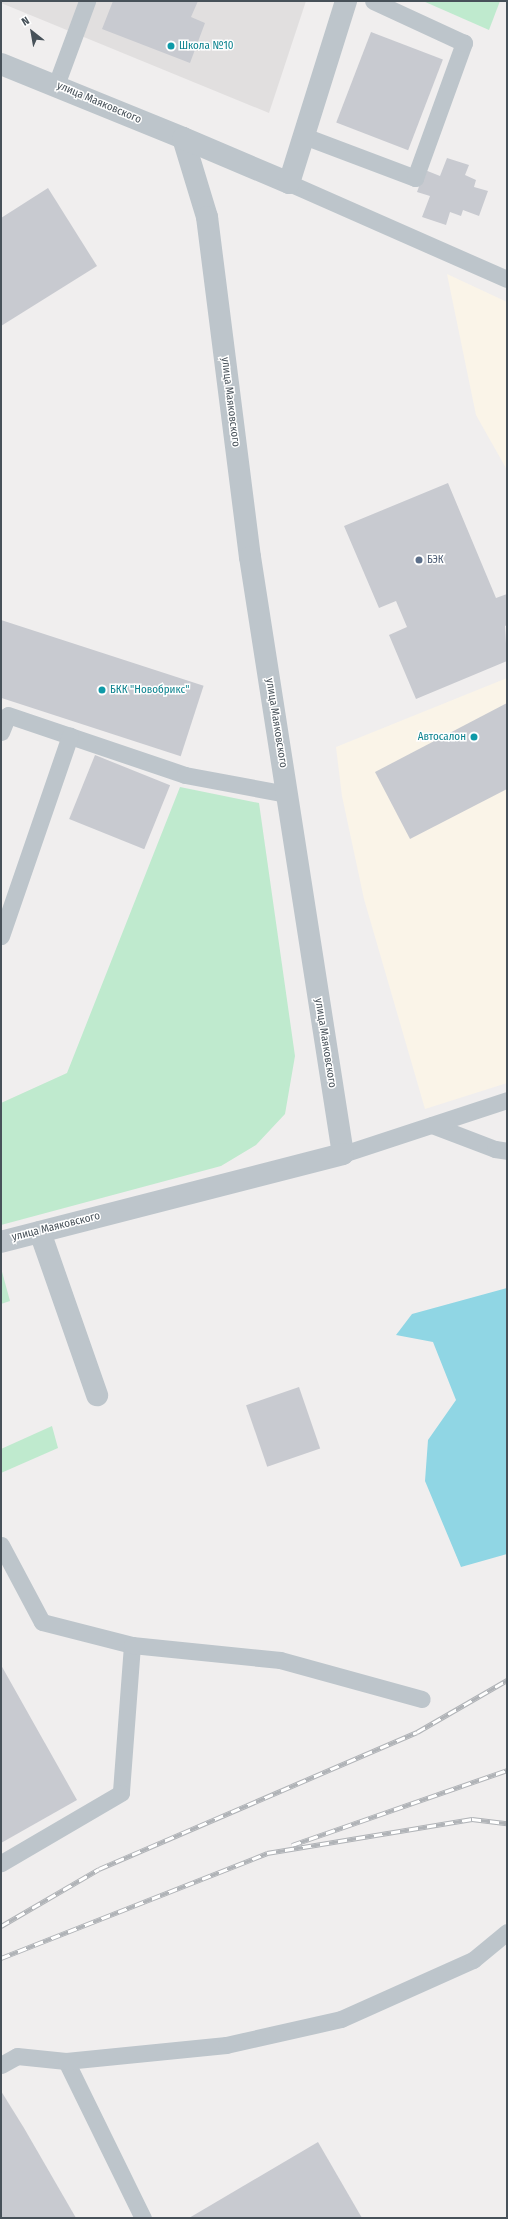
<!DOCTYPE html>
<html>
<head>
<meta charset="utf-8">
<style>
	body { margin:0 }
	#map { position:relative; width:508px; height:2219px; overflow:hidden; background:#f0eeee; font-family:"Fira Sans Condensed",sans-serif }
	div>[style] { position:absolute }
	[style*='--x'] { left:calc(var(--x)*1px); top:calc(var(--y)*1px); width:calc(var(--w)*1px); rotate:calc(var(--a)*1deg) }
	.commercial>* { inset:0; background:#faf4e8 }
	.education>* { inset:0; background:#e1dfdf }
	.green>* { inset:0; background:#bfeace }
	.water>* { inset:0; background:#90d6e4 }
	.building>* { inset:0; background:#c8cad0; transform-origin:0 0 }
	.service>* { height:17px; margin:-8.5px; padding:0 8.5px; transform-origin:8.5px; border-radius:8.5px; background:#bdc5cb }
	.minor>* { height:22px; margin:-11px; padding:0 11px; transform-origin:11px; border-radius:11px; background:#bdc5cb }
	.rail>* { height:4.5px; margin-top:-2.25px; transform-origin:0; background:repeating-linear-gradient(90deg,#fff 0 9px,#b0b3b7 0 18px); box-sizing:border-box; border-block:1px solid #b0b3b7 }
	.dots>* { width:11px; height:11px; translate:-50% -50%; box-sizing:border-box; border:2px solid #fff; border-radius:50% }
	span { translate:-50% -50%; white-space:nowrap; text-align:center; line-height:1.15; -webkit-text-stroke:3px #fff; paint-order:stroke }
	.culture-label { font-size:11px; color:#0d838f }
	.left { translate:0 -50%; text-align:left }
	.right { translate:-100% -50%; text-align:right }
	.street-label { font-size:11px; color:#475159 }
	.service-label { font-size:11px; color:#4e5e75 }
	.frame { position:absolute; inset:0; border:2px solid #475159; pointer-events:none }
	.north { position:absolute; left:12px; top:12px; width:40px; height:40px; -webkit-text-stroke:3px #fff; paint-order:stroke; rotate:329deg; font-size:11px; font-weight:700; line-height:16px; text-align:center; color:#475159 }
	.north::after { content:''; display:block; margin:auto; width:14px; height:18px; background:#475159; clip-path:polygon(50% 0,100% 100%,50% 72%,0 100%) }
</style>
</head>
<body>
<div id="map">
	<div class="commercial">
		<div style="clip-path:polygon(447px 274px,507px 302px,507px 470px,476px 415px)"></div>
		<div style="clip-path:polygon(507px 678px,507px 1083px,425px 1109px,364px 899px,342px 796px,336px 747px)"></div>
	</div>
	<div class="education">
		<div style="clip-path:polygon(1px 1px,306px 1px,269px 113px,1px 3px)"></div>
	</div>
	<div class="green">
		<div style="clip-path:polygon(423px 1px,500px 1px,489px 30px)"></div>
		<div style="clip-path:polygon(180px 787px,259px 803px,295px 1056px,285px 1114px,256px 1145px,221px 1166px,1px 1225px,1px 1103px,67px 1073px)"></div>
		<div style="clip-path:polygon(1px 1268px,10px 1301px,1px 1304px)"></div>
		<div style="clip-path:polygon(52px 1426px,58px 1448px,1px 1473px,1px 1449px)"></div>
	</div>
	<div class="water">
		<div style="clip-path:polygon(507px 1288px,507px 1554px,461px 1567px,425px 1481px,428px 1440px,456px 1400px,433px 1342px,396px 1335px,412px 1314px)"></div>
	</div>
	<div class="building">
		<div style="clip-path:polygon(113px 1px,198px 1px,191px 17px,205px 23px,190px 63px,102px 29px)"></div>
		<div style="left:371px;top:32px;width:77px;height:97px;rotate:21deg"></div>
		<div style="clip-path:polygon(447px 158px,469px 165px,465px 175px,476px 180px,474px 187px,488px 191px,479px 216px,463px 210px,461px 216px,450px 212px,446px 225px,422px 217px,430px 196px,417px 192px,425px 170px,440px 176px)"></div>
		<div style="clip-path:polygon(48px 188px,97px 266px,1px 326px,1px 218px)"></div>
		<div style="clip-path:polygon(448px 483px,496px 598px,507px 594px,507px 625px,505px 626px,507px 661px,416px 699px,389px 635px,407px 627px,396px 601px,379px 608px,344px 526px)"></div>
		<div style="left:1px;top:620px;width:213px;height:74px;rotate:18deg"></div>
		<div style="clip-path:polygon(507px 703px,507px 789px,410px 839px,375px 772px)"></div>
		<div style="left:95px;top:755px;width:81px;height:69px;rotate:22deg"></div>
		<div style="left:299px;top:1387px;width:65px;height:56px;rotate:71deg"></div>
		<div style="clip-path:polygon(1px 1665px,77px 1800px,1px 1843px)"></div>
		<div style="clip-path:polygon(1px 2091px,24px 2128px,76px 2218px,1px 2218px)"></div>
		<div style="clip-path:polygon(318px 2142px,362px 2218px,189px 2218px)"></div>
	</div>
	<div class="service">
		<div style="--x:56;--y:85;--w:90;--a:-69.7"></div>
		<div style="--x:304;--y:136;--w:119;--a:20.7"></div>
		<div style="--x:415;--y:178;--w:144;--a:-70.1"></div>
		<div style="--x:464;--y:43;--w:100;--a:-155.2"></div>
		<div style="--x:289;--y:183;--w:238;--a:23.8"></div>
		<div style="--x:1;--y:732;--w:18;--a:-68"></div>
		<div style="--x:8;--y:715;--w:187;--a:18.7"></div>
		<div style="--x:185;--y:775;--w:104;--a:10.6"></div>
		<div style="--x:1;--y:936;--w:212;--a:-71"></div>
		<div style="--x:432;--y:1125;--w:67;--a:20.9"></div>
		<div style="--x:495;--y:1149;--w:12;--a:9"></div>
		<div style="--x:343;--y:1154;--w:173;--a:-18.2"></div>
		<div style="--x:1;--y:1545;--w:87;--a:62"></div>
		<div style="--x:42;--y:1622;--w:93;--a:14.3"></div>
		<div style="--x:132;--y:1645;--w:148;--a:94.3"></div>
		<div style="--x:121;--y:1793;--w:139;--a:149.7"></div>
		<div style="--x:132;--y:1645;--w:149;--a:5.8"></div>
		<div style="--x:280;--y:1660;--w:147;--a:15.4"></div>
		<div style="--x:66;--y:2061;--w:175;--a:63.9"></div>
		<div style="--x:1;--y:2065;--w:18;--a:-29"></div>
		<div style="--x:17;--y:2056;--w:49;--a:5.8"></div>
		<div style="--x:66;--y:2061;--w:161;--a:-5.7"></div>
		<div style="--x:226;--y:2045;--w:118;--a:-12.7"></div>
		<div style="--x:341;--y:2019;--w:145;--a:-24.1"></div>
		<div style="--x:473;--y:1960;--w:44;--a:-39.5"></div>
	</div>
	<div class="minor">
		<div style="--x:1;--y:64;--w:196;--a:22.1"></div>
		<div style="--x:183;--y:138;--w:83;--a:73.1"></div>
		<div style="--x:207;--y:217;--w:343;--a:82.8"></div>
		<div style="--x:250;--y:557;--w:604;--a:81.15"></div>
		<div style="--x:343;--y:1154;--w:353;--a:165.6"></div>
		<div style="--x:183;--y:138;--w:115;--a:23"></div>
		<div style="--x:289;--y:183;--w:191;--a:-72.6"></div>
		<div style="--x:40;--y:1232;--w:173;--a:70.7"></div>
	</div>
	<div class="rail">
		<div style="--x:292;--y:1845;--w:228;--a:-19.2"></div>
		<div style="--x:1;--y:1926;--w:113;--a:-30.2"></div>
		<div style="--x:99;--y:1869;--w:346;--a:-23.3"></div>
		<div style="--x:417;--y:1732;--w:104;--a:-30"></div>
		<div style="--x:1;--y:1958;--w:286;--a:-21.5"></div>
		<div style="--x:267;--y:1853;--w:208;--a:-9.4"></div>
		<div style="--x:472;--y:1819;--w:35;--a:7"></div>
	</div>
	<div class="dots">
		<div style="left:171px;top:46px;background:#0f9aa8"></div>
		<div style="left:419px;top:560px;background:#5c6f8a"></div>
		<div style="left:102px;top:690px;background:#0f9aa8"></div>
		<div style="left:474px;top:737px;background:#0f9aa8"></div>
	</div>
	<div class="culture-label">
		<span class="left" style="left:179px;top:46px">Школа №10</span>
		<span class="left" style="left:110px;top:690px">БКК "Новобрикс"</span>
		<span class="right" style="left:466px;top:737px">Автосалон</span>
	</div>
	<div class="street-label">
		<span style="left:99px;top:103px;rotate:23deg">улица Маяковского</span>
		<span style="left:230px;top:402px;rotate:83deg">улица Маяковского</span>
		<span style="left:276px;top:723px;rotate:81deg">улица Маяковского</span>
		<span style="left:325px;top:1043px;rotate:81deg">улица Маяковского</span>
		<span style="left:56px;top:1227px;rotate:-14deg">улица Маяковского</span>
	</div>
	<div class="service-label">
		<span class="left" style="left:427px;top:560px">БЭК</span>
	</div>
	<div class="frame"></div>
	<div class="north">N</div>
</div>
</body>
</html>
